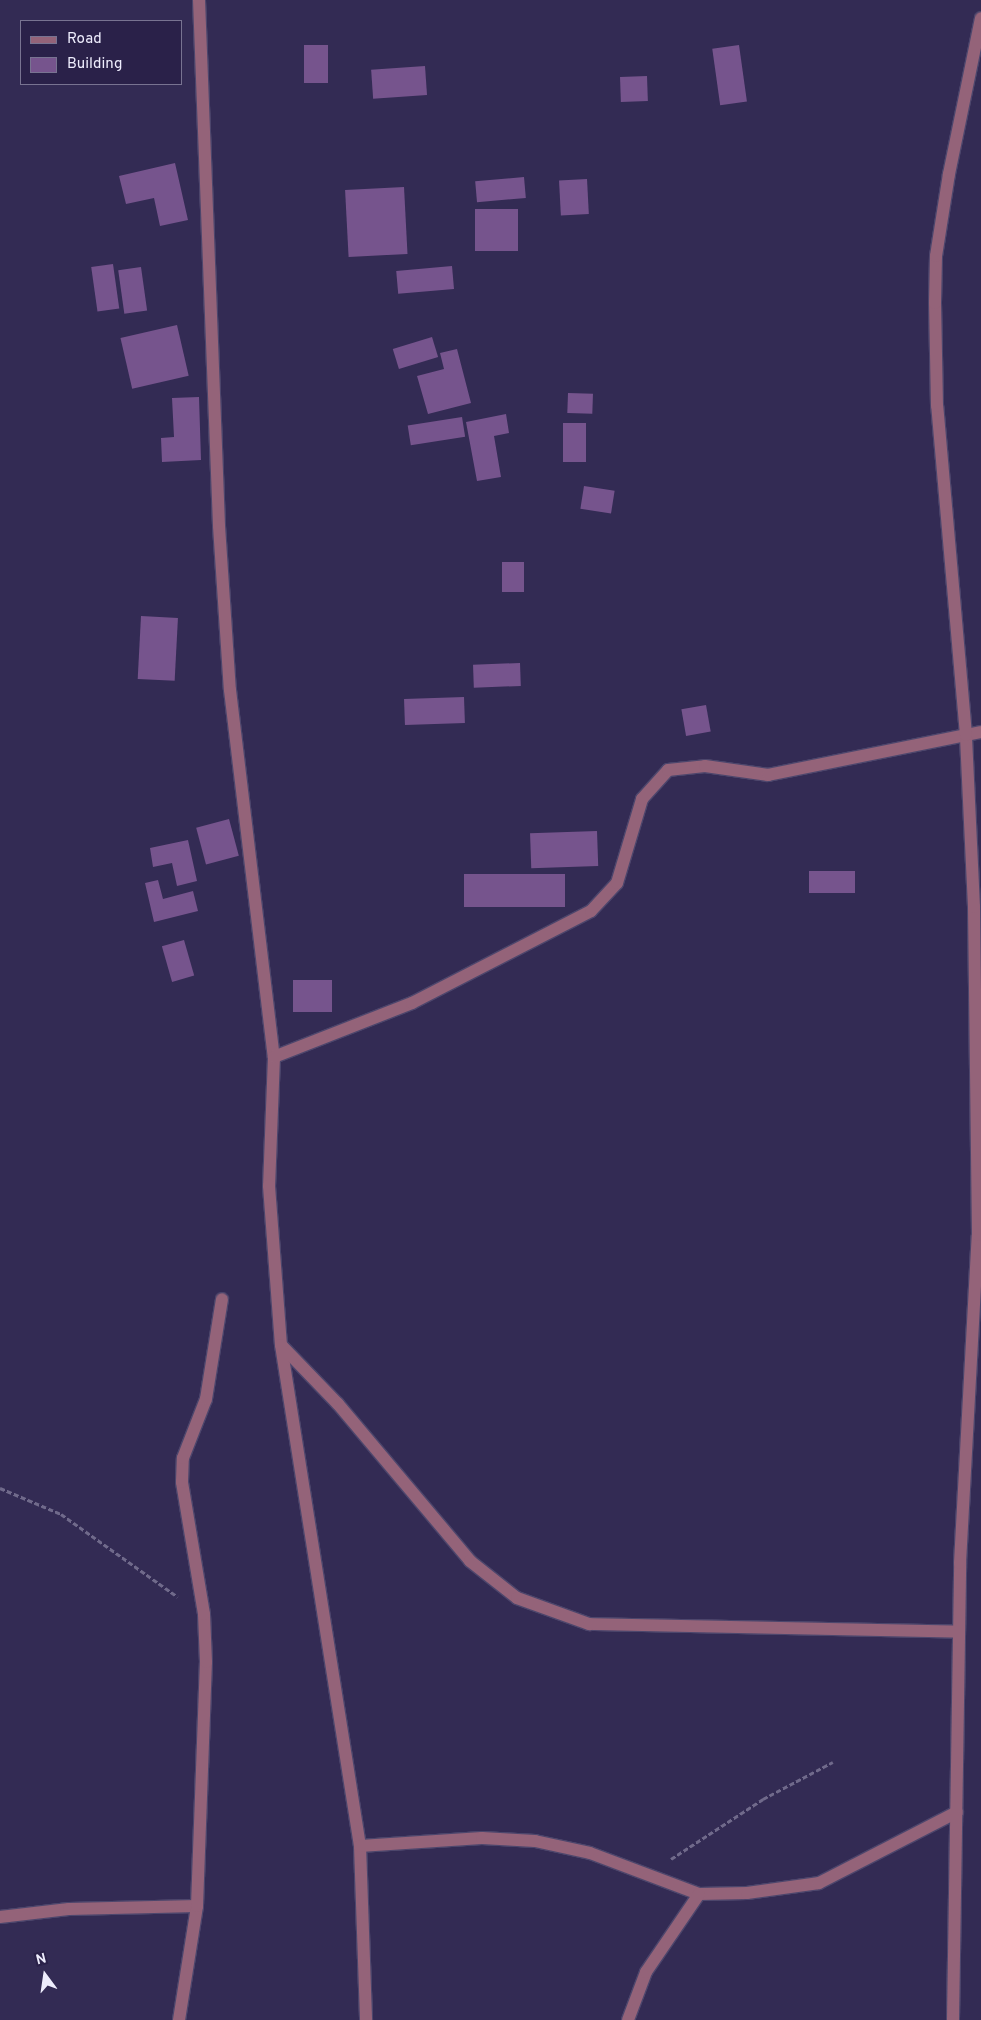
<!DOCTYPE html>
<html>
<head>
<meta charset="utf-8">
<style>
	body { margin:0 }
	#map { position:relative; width:981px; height:2020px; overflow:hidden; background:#332b54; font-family:Overpass,sans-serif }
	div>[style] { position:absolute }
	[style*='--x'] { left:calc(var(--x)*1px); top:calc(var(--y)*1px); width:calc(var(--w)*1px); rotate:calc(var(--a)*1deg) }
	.building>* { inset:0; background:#76548d; transform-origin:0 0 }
	.path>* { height:3px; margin-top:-1.5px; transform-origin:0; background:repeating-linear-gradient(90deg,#706a8b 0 5px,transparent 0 7.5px) }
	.roads { filter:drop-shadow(1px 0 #4d466c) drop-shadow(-1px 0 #4d466c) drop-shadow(0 1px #4d466c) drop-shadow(0 -1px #4d466c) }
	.minor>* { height:12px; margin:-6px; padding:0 6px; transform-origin:6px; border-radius:6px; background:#946379 }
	span { translate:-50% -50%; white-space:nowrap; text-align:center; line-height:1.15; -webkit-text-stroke:4px #2a2149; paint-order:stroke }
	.legend { position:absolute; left:20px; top:20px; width:162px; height:65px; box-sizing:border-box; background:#2a2149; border:1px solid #787391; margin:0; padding:6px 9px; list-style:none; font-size:15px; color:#eeedfd }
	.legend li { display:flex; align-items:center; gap:10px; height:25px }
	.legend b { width:25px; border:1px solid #787391 }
	.north { position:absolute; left:20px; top:1950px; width:50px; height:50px; -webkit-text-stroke:4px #2a2149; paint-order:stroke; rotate:346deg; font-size:14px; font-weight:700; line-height:20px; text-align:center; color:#eeedfd }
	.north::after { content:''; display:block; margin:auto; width:18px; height:22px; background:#eeedfd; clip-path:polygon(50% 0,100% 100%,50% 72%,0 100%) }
</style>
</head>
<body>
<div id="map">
	<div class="building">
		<div style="left:304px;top:45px;width:24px;height:38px"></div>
		<div style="left:739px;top:45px;width:57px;height:27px;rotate:82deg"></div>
		<div style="left:425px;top:66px;width:29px;height:54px;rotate:86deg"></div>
		<div style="left:647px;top:76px;width:25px;height:27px;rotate:88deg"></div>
		<div style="clip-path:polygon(175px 163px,188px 220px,160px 226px,154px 198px,126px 204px,119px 176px)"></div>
		<div style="left:524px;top:177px;width:21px;height:49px;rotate:85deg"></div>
		<div style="left:587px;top:179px;width:35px;height:28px;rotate:87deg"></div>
		<div style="left:404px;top:187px;width:67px;height:59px;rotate:87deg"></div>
		<div style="left:518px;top:209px;width:42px;height:43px;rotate:90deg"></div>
		<div style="left:113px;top:264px;width:45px;height:22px;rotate:82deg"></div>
		<div style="left:452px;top:266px;width:23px;height:56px;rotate:85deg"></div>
		<div style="left:141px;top:267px;width:44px;height:23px;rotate:82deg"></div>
		<div style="left:177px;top:325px;width:52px;height:58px;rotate:77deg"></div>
		<div style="left:432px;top:337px;width:21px;height:41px;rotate:73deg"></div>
		<div style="clip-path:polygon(457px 349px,471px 403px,428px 414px,417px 376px,444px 369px,440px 353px)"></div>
		<div style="left:568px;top:393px;width:25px;height:20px;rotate:2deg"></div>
		<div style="clip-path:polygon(199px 397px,201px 460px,162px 462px,161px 438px,174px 437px,172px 398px)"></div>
		<div style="clip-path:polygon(506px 414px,509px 433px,494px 436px,501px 477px,477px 481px,466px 422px)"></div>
		<div style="left:462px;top:417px;width:20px;height:55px;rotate:81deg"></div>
		<div style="left:563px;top:423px;width:23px;height:39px"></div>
		<div style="left:584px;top:486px;width:31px;height:23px;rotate:9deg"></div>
		<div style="left:524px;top:562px;width:30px;height:22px;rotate:90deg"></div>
		<div style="left:141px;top:616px;width:37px;height:63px;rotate:3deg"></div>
		<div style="left:520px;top:663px;width:23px;height:47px;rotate:88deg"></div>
		<div style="left:464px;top:697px;width:26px;height:60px;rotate:88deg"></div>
		<div style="left:706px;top:705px;width:27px;height:25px;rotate:80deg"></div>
		<div style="left:229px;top:819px;width:38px;height:34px;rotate:75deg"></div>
		<div style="left:597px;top:831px;width:35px;height:67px;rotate:88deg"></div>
		<div style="clip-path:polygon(188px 840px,197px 881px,177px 886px,172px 863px,153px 867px,150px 848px)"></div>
		<div style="left:855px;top:871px;width:22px;height:46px;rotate:90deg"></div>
		<div style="left:464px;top:874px;width:101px;height:33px"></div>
		<div style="clip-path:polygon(158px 880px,163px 899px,193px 891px,198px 911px,154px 922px,145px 883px)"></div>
		<div style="left:184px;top:940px;width:37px;height:23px;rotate:74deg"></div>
		<div style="left:293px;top:980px;width:39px;height:32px"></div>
	</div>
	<div class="path">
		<div style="--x:0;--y:1488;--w:66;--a:23.1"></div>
		<div style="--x:61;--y:1514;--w:143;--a:35.4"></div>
		<div style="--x:671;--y:1859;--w:110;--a:-33.1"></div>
		<div style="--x:763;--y:1799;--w:79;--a:-27.9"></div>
	</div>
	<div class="roads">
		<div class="minor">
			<div style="--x:199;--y:0;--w:526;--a:87.82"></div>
			<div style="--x:219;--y:526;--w:164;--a:86.2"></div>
			<div style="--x:230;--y:690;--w:370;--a:83.2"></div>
			<div style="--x:274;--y:1057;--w:129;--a:92.2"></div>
			<div style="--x:269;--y:1186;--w:159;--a:85.7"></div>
			<div style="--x:281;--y:1345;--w:507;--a:81.04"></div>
			<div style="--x:360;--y:1846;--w:174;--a:88"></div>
			<div style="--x:274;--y:1057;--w:148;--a:-21.4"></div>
			<div style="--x:412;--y:1003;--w:201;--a:-27.2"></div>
			<div style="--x:591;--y:911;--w:38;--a:-47"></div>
			<div style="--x:617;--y:883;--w:88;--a:-73.4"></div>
			<div style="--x:642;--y:799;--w:39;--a:-48"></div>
			<div style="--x:668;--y:770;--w:37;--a:-6"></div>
			<div style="--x:705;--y:766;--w:64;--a:8.1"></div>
			<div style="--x:768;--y:775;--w:217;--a:-11.4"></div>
			<div style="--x:281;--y:1345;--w:82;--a:46"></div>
			<div style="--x:338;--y:1404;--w:205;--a:49.9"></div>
			<div style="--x:470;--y:1561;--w:60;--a:38.2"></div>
			<div style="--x:517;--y:1598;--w:77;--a:19.9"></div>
			<div style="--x:589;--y:1624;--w:369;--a:1.2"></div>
			<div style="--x:360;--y:1846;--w:122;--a:-3.8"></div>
			<div style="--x:482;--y:1838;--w:53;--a:3.2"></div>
			<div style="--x:535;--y:1841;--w:56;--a:12.3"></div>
			<div style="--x:590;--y:1853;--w:116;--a:20.6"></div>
			<div style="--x:699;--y:1894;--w:48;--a:-1.2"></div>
			<div style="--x:747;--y:1893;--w:73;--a:-7.9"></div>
			<div style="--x:819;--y:1883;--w:155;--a:-27.2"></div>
			<div style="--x:0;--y:1917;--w:69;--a:-6.6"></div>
			<div style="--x:69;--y:1909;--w:128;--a:-1.3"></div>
			<div style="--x:179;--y:2020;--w:115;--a:-81"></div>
			<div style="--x:197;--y:1906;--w:244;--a:-87.9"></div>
			<div style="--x:206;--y:1662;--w:48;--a:-92.4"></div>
			<div style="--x:204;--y:1614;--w:134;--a:-99.5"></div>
			<div style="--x:182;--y:1482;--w:24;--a:-88"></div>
			<div style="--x:183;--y:1458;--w:63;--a:-68.7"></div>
			<div style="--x:206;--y:1399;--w:101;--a:-80.9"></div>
			<div style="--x:628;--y:2020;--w:51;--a:-69.4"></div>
			<div style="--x:646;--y:1972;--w:94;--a:-55.8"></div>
			<div style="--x:953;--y:2020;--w:457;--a:-89.1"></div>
			<div style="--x:960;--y:1563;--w:328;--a:-86.9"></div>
			<div style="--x:978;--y:1235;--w:328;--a:-90.7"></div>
			<div style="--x:974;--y:907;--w:172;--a:-92.7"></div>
			<div style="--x:966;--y:735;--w:330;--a:-95"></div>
			<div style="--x:937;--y:406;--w:103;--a:-91.1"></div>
			<div style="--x:935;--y:303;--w:47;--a:-88.8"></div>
			<div style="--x:936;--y:256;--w:83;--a:-81"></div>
			<div style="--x:949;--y:174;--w:159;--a:-78.4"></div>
		</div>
	</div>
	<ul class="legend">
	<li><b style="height:6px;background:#946379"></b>Road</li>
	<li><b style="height:14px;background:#76548d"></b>Building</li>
	</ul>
	<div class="north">N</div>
</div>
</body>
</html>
